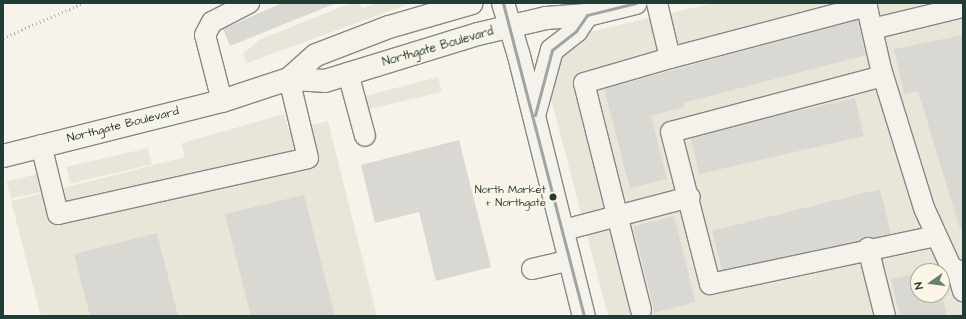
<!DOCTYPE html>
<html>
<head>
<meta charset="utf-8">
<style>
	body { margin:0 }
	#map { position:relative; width:966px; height:319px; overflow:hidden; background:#f7f3ea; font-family:"Architects Daughter",sans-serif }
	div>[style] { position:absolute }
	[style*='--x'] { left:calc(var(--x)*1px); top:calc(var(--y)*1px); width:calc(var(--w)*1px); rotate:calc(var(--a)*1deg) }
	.built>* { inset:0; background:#e9e5d9 }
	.green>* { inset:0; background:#e8e5da; transform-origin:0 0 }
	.building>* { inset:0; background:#dad8d2; transform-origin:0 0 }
	.path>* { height:2.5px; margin-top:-1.25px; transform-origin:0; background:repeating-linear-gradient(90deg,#b0b2ad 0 1px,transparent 0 4px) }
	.roads { filter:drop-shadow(1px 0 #868984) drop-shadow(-1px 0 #868984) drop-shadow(0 1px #868984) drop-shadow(0 -1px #868984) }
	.minor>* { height:20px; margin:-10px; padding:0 10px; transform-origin:10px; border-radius:10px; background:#f5f2ec }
	.major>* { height:22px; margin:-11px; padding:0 11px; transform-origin:11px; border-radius:11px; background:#f5f2ec }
	.bus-1>* { height:3px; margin:-1.5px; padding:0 1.5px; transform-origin:1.5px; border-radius:1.5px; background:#9ea5a3 }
	.dots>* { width:11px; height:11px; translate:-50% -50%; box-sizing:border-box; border:2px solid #fcf5e5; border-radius:50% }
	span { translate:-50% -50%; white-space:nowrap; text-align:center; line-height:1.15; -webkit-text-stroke:3.5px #fcf5e5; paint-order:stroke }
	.bus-label { font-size:11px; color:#1f3d34 }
	.right { translate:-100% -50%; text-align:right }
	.street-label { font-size:12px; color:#1f3d34 }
	.frame { position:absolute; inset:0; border:4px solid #1f3d34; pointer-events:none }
	.north { position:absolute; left:910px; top:263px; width:40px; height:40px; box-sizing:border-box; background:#fcf5e5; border:1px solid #a4ab9e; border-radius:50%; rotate:256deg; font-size:11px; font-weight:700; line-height:16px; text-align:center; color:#1f3d34 }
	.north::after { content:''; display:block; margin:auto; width:14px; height:18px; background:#6b7d74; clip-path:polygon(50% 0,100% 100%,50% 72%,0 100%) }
</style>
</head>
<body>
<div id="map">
	<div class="built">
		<div style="clip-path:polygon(evenodd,714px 3px,963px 3px,963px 316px,608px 316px,549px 91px,580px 34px,714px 3px,918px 271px,942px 271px,942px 295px,918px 295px,918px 271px)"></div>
		<div style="clip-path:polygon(328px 121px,377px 316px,41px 316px,11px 201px)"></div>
	</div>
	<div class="green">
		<div style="clip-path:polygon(351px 3px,357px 3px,363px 8px,378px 3px,411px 3px,247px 63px,243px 54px,259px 40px)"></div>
		<div style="clip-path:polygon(735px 3px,790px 3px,669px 33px,668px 20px)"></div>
		<div style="clip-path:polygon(644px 25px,654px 53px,649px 56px,645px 45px,567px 65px,571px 78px,559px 81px,592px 207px,602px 205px,604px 208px,585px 212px,553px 81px,561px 56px,575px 44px)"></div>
		<div style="clip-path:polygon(438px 77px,442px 92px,369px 109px,365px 107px,365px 96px)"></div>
		<div style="left:284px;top:114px;width:18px;height:107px;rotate:74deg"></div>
		<div style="left:148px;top:148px;width:17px;height:84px;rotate:77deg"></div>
		<div style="left:38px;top:174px;width:18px;height:32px;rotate:77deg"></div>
		<div style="clip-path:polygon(609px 227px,613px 229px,612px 233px,601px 238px,620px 316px,612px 316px,591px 235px)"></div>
	</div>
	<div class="building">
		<div style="clip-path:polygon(282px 3px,334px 4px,230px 46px,223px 29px)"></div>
		<div style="clip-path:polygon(858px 20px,866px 55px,683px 103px,684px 107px,651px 116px,667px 179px,630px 188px,604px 89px)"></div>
		<div style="clip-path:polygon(963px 35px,963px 228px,960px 229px,918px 91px,904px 94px,894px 49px)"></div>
		<div style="left:855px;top:98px;width:39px;height:169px;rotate:77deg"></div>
		<div style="clip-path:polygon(459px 140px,491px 267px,436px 281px,419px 212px,375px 223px,361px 165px)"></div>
		<div style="left:880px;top:189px;width:46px;height:173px;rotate:76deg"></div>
		<div style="clip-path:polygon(304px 195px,335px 316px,251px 316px,225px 214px)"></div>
		<div style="left:674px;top:216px;width:89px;height:42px;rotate:76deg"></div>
		<div style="clip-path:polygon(157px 233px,178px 316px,90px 316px,74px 254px)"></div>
		<div style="clip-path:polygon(918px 273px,918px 295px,942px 295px,947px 316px,900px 316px,891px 279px)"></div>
	</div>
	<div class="path">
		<div style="--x:3;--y:38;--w:87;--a:-23.6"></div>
	</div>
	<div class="roads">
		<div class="minor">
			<div style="--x:866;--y:3;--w:68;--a:77.2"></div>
			<div style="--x:881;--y:69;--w:145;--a:72.8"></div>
			<div style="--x:924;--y:208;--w:65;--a:65.4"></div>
			<div style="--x:951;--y:267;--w:7;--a:27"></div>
			<div style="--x:957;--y:270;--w:22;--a:74"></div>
			<div style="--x:872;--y:29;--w:94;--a:-13.6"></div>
			<div style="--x:670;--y:58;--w:204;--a:-14.8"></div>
			<div style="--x:348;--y:73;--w:65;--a:74.9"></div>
			<div style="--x:883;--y:76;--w:219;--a:165.2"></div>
			<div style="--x:671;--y:132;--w:157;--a:75.6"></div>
			<div style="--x:710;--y:284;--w:231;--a:-12"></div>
			<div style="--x:222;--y:101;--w:68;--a:-104.4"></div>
			<div style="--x:205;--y:35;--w:15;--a:-62"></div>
			<div style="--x:212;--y:22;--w:42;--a:-27.2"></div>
			<div style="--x:41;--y:145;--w:71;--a:76.2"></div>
			<div style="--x:58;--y:214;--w:256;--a:-12.6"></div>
			<div style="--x:308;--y:158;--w:81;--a:-103.5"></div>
			<div style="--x:564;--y:230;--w:130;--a:-14.7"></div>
			<div style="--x:868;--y:248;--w:70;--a:76"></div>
			<div style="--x:532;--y:269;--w:40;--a:-13"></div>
			<div style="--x:641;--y:310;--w:234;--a:-104.1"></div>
			<div style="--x:584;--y:83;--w:90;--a:-16.2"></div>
			<div style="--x:670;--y:58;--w:57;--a:-103.3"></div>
		</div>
		<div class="major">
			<div style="--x:503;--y:3;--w:55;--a:73.2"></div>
			<div style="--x:519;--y:56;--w:268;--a:76"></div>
			<div style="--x:289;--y:79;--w:36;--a:-42"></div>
			<div style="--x:316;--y:55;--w:78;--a:-21"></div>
			<div style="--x:389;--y:27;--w:86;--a:-16.1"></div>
			<div style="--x:535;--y:112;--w:64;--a:-74.7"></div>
			<div style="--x:552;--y:50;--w:31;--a:-38"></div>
			<div style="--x:576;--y:31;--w:19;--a:-55"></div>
			<div style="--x:3;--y:156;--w:226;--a:-14.1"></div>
			<div style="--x:222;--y:101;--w:71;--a:-18.2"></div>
			<div style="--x:289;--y:79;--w:36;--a:3"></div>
			<div style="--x:325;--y:81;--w:160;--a:-17.1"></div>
			<div style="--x:478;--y:34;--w:70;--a:-13.2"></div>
			<div style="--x:546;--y:18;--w:41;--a:-4.2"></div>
			<div style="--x:587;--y:15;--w:50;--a:-13.8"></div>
		</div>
	</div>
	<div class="bus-1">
		<div style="--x:503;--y:3;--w:323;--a:75.5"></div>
		<div style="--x:535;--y:115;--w:67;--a:-75.3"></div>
		<div style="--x:552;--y:50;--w:31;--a:-38"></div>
		<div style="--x:576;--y:31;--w:19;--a:-55"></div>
		<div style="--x:587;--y:15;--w:50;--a:-13.8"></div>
	</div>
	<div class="dots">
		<div style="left:553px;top:197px;background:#1f3d34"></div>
	</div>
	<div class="bus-label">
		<span class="right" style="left:546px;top:197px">North Market<br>+ Northgate</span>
	</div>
	<div class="street-label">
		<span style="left:438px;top:47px;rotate:-16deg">Northgate Boulevard</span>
		<span style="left:123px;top:125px;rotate:-14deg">Northgate Boulevard</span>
	</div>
	<div class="frame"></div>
	<div class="north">N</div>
</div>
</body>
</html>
